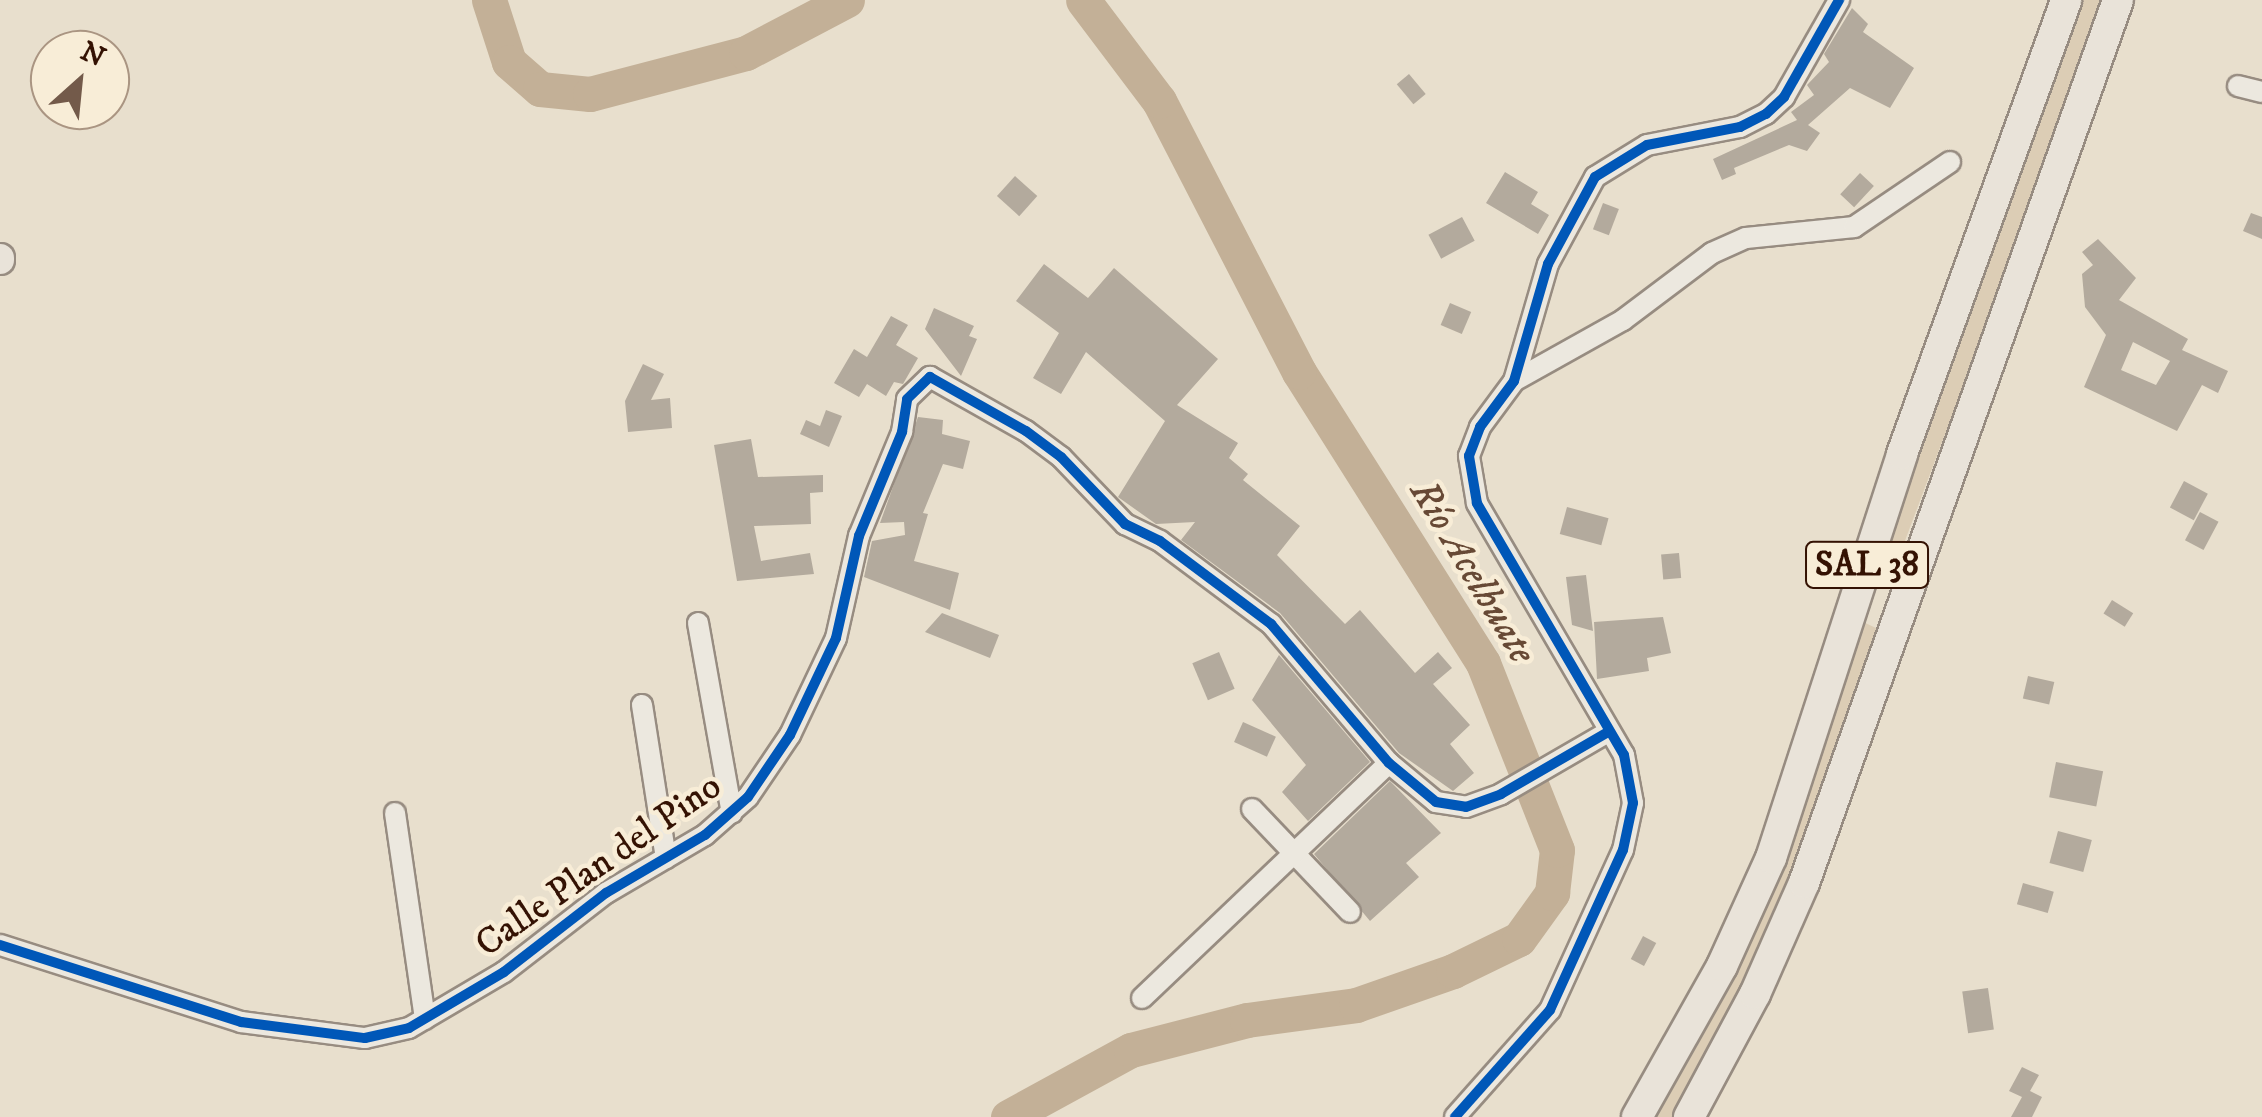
<!DOCTYPE html>
<html>
<head>
<meta charset="utf-8">
<style>
	body { margin:0 }
	#map { position:relative; width:2262px; height:1117px; overflow:hidden; background:#e8dfcd; font-family:"IM FELL DW Pica",serif }
	div>[style] { position:absolute }
	[style*='--x'] { left:calc(var(--x)*1px); top:calc(var(--y)*1px); width:calc(var(--w)*1px); rotate:calc(var(--a)*1deg) }
	.green>* { inset:0; background:#dccdb5 }
	.river>* { height:35px; margin:-17.5px; padding:0 17.5px; transform-origin:17.5px; border-radius:17.5px; background:#c3b097 }
	.building>* { inset:0; background:#b3aa9d; transform-origin:0 0 }
	.roads { filter:drop-shadow(2px 0 #978c81) drop-shadow(-2px 0 #978c81) drop-shadow(0 2px #978c81) drop-shadow(0 -2px #978c81) }
	.minor>* { height:20px; margin:-10px; padding:0 10px; transform-origin:10px; border-radius:10px; background:#ece8df }
	.major>* { height:28px; margin:-14px; padding:0 14px; transform-origin:14px; border-radius:14px; background:#e9e3d9 }
	.highway>* { height:30px; margin:-15px; padding:0 15px; transform-origin:15px; border-radius:15px; background:#e9e3d9 }
	.cycleway>* { height:10px; margin:-5px; padding:0 5px; transform-origin:5px; border-radius:5px; background:#0057b8 }
	span { translate:-50% -50%; white-space:nowrap; text-align:center; line-height:1.15; -webkit-text-stroke:9px #f8edd7; paint-order:stroke }
	.shield-label span { padding:2px 8px; background:#f8edd7; border:2px solid; border-radius:8px; -webkit-text-stroke-width:0 }
	.shield-label { font-size:35px; color:#341203; font-weight:700 }
	.street-label { font-size:38px; color:#341203 }
	.water-label { font-size:40px; color:#674935; font-style:italic }
	.north { position:absolute; left:30px; top:30px; width:100px; height:100px; box-sizing:border-box; background:#f8edd7; border:2px solid #aa9582; border-radius:50%; rotate:27deg; font-size:28px; font-weight:700; line-height:40px; text-align:center; color:#341203 }
	.north::after { content:''; display:block; margin:auto; width:35px; height:45px; background:#735a4a; clip-path:polygon(50% 0,100% 100%,50% 72%,0 100%) }
</style>
</head>
<body>
<div id="map">
	<div class="green">
		<div style="clip-path:polygon(2080px 0,2108px 0,1897px 562px,1882px 552px)"></div>
		<div style="clip-path:polygon(1861px 621px,1876px 628px,1876px 641px,1794px 885px,1676px 1117px,1647px 1117px)"></div>
	</div>
	<div class="river">
		<div style="--x:489;--y:0;--w:65;--a:72.1"></div>
		<div style="--x:509;--y:62;--w:41;--a:41.1"></div>
		<div style="--x:540;--y:89;--w:50;--a:5.7"></div>
		<div style="--x:590;--y:94;--w:161;--a:-14.7"></div>
		<div style="--x:746;--y:53;--w:114;--a:-27.7"></div>
		<div style="--x:1008;--y:1117;--w:140;--a:-28.6"></div>
		<div style="--x:1131;--y:1050;--w:120;--a:-14.5"></div>
		<div style="--x:1247;--y:1020;--w:110;--a:-7.8"></div>
		<div style="--x:1356;--y:1005;--w:103;--a:-19.3"></div>
		<div style="--x:1453;--y:971;--w:73;--a:-25.9"></div>
		<div style="--x:1519;--y:939;--w:57;--a:-54.3"></div>
		<div style="--x:1552;--y:893;--w:43;--a:-83.4"></div>
		<div style="--x:1557;--y:850;--w:201;--a:-111.6"></div>
		<div style="--x:1483;--y:663;--w:344;--a:-122.3"></div>
		<div style="--x:1299;--y:372;--w:305;--a:-117.3"></div>
		<div style="--x:1159;--y:101;--w:126;--a:-127"></div>
	</div>
	<div class="building">
		<div style="clip-path:polygon(1852px 8px,1868px 24px,1863px 32px,1914px 68px,1890px 108px,1850px 88px,1808px 125px,1820px 133px,1807px 151px,1789px 145px,1734px 168px,1736px 174px,1722px 180px,1713px 159px,1797px 120px,1791px 112px,1814px 95px,1807px 85px,1829px 62px,1824px 54px)"></div>
		<div style="left:1409px;top:74px;width:26px;height:16px;rotate:50deg"></div>
		<div style="clip-path:polygon(1505px 172px,1538px 192px,1531px 204px,1549px 215px,1538px 234px,1486px 203px)"></div>
		<div style="left:1860px;top:173px;width:19px;height:29px;rotate:43deg"></div>
		<div style="left:1015px;top:176px;width:30px;height:27px;rotate:42deg"></div>
		<div style="left:1603px;top:203px;width:17px;height:28px;rotate:21deg"></div>
		<div style="clip-path:polygon(2251px 213px,2262px 217px,2262px 239px,2243px 231px)"></div>
		<div style="left:1462px;top:217px;width:27px;height:38px;rotate:62deg"></div>
		<div style="clip-path:polygon(evenodd,2098px 239px,2136px 278px,2119px 300px,2188px 339px,2182px 350px,2228px 371px,2218px 393px,2202px 385px,2177px 431px,2084px 387px,2106px 335px,2085px 307px,2082px 274px,2093px 265px,2082px 252px,2098px 239px,2133px 342px,2170px 361px,2156px 385px,2121px 370px,2133px 342px)"></div>
		<div style="clip-path:polygon(1044px 264px,1088px 298px,1114px 268px,1218px 359px,1177px 405px,1238px 443px,1229px 458px,1248px 474px,1243px 480px,1300px 526px,1277px 555px,1345px 624px,1360px 610px,1415px 673px,1438px 652px,1452px 668px,1433px 684px,1470px 725px,1450px 744px,1474px 773px,1453px 791px,1399px 753px,1280px 613px,1181px 540px,1195px 522px,1156px 524px,1118px 497px,1165px 421px,1086px 352px,1061px 394px,1033px 378px,1059px 333px,1016px 301px)"></div>
		<div style="left:1450px;top:303px;width:23px;height:24px;rotate:23deg"></div>
		<div style="clip-path:polygon(934px 308px,974px 326px,969px 336px,977px 339px,961px 376px,925px 329px)"></div>
		<div style="clip-path:polygon(891px 316px,908px 325px,896px 345px,918px 358px,903px 384px,894px 382px,886px 396px,867px 384px,859px 397px,834px 383px,854px 349px,867px 357px)"></div>
		<div style="clip-path:polygon(643px 364px,664px 374px,651px 400px,670px 398px,672px 428px,628px 432px,625px 401px)"></div>
		<div style="clip-path:polygon(826px 410px,842px 416px,829px 447px,800px 434px,806px 420px,820px 426px)"></div>
		<div style="clip-path:polygon(918px 417px,943px 420px,942px 434px,970px 441px,963px 469px,943px 464px,923px 513px,928px 514px,914px 561px,959px 573px,950px 610px,864px 577px,872px 541px,905px 535px,904px 522px,880px 523px)"></div>
		<div style="clip-path:polygon(751px 439px,758px 477px,823px 475px,823px 492px,810px 493px,811px 524px,754px 526px,761px 561px,810px 553px,814px 574px,737px 581px,714px 445px)"></div>
		<div style="left:2184px;top:481px;width:27px;height:30px;rotate:28deg"></div>
		<div style="left:1567px;top:507px;width:43px;height:28px;rotate:15deg"></div>
		<div style="left:2200px;top:512px;width:21px;height:32px;rotate:28deg"></div>
		<div style="left:1679px;top:553px;width:25px;height:18px;rotate:85deg"></div>
		<div style="clip-path:polygon(1586px 575px,1593px 631px,1572px 625px,1566px 577px)"></div>
		<div style="left:2112px;top:600px;width:25px;height:16px;rotate:32deg"></div>
		<div style="clip-path:polygon(942px 613px,999px 635px,990px 658px,925px 632px)"></div>
		<div style="clip-path:polygon(1663px 617px,1671px 653px,1647px 658px,1649px 671px,1597px 679px,1594px 622px)"></div>
		<div style="left:1219px;top:652px;width:40px;height:29px;rotate:67deg"></div>
		<div style="clip-path:polygon(1279px 655px,1370px 762px,1308px 821px,1282px 792px,1306px 765px,1252px 700px)"></div>
		<div style="left:2028px;top:676px;width:27px;height:23px;rotate:13deg"></div>
		<div style="left:1243px;top:722px;width:36px;height:22px;rotate:24deg"></div>
		<div style="left:2056px;top:762px;width:48px;height:36px;rotate:11deg"></div>
		<div style="clip-path:polygon(1390px 781px,1441px 833px,1406px 863px,1419px 877px,1370px 921px,1314px 854px)"></div>
		<div style="left:2058px;top:831px;width:35px;height:33px;rotate:15deg"></div>
		<div style="left:2023px;top:883px;width:32px;height:22px;rotate:16deg"></div>
		<div style="left:1643px;top:936px;width:15px;height:26px;rotate:28deg"></div>
		<div style="left:1988px;top:988px;width:42px;height:26px;rotate:82deg"></div>
		<div style="clip-path:polygon(2022px 1067px,2039px 1075px,2030px 1091px,2042px 1097px,2032px 1117px,2011px 1117px,2022px 1097px,2009px 1091px)"></div>
	</div>
	<div class="roads">
		<div class="minor">
			<div style="--x:2238;--y:86;--w:25;--a:14"></div>
			<div style="--x:1514;--y:381;--w:125;--a:-29.2"></div>
			<div style="--x:1623;--y:320;--w:111;--a:-37"></div>
			<div style="--x:1712;--y:253;--w:37;--a:-24"></div>
			<div style="--x:1746;--y:238;--w:109;--a:-5.8"></div>
			<div style="--x:1854;--y:227;--w:116;--a:-34.1"></div>
			<div style="--x:698;--y:623;--w:193;--a:79.9"></div>
			<div style="--x:642;--y:705;--w:155;--a:81.1"></div>
			<div style="--x:1252;--y:809;--w:142;--a:46.4"></div>
			<div style="--x:395;--y:813;--w:208;--a:81.7"></div>
			<div style="--x:0;--y:945;--w:253;--a:17.7"></div>
			<div style="--x:241;--y:1022;--w:125;--a:7.4"></div>
			<div style="--x:365;--y:1038;--w:45;--a:-12.8"></div>
			<div style="--x:409;--y:1028;--w:110;--a:-30.5"></div>
			<div style="--x:504;--y:972;--w:129;--a:-37.8"></div>
			<div style="--x:606;--y:893;--w:115;--a:-30.4"></div>
			<div style="--x:705;--y:835;--w:57;--a:-41.5"></div>
			<div style="--x:748;--y:797;--w:75;--a:-55.9"></div>
			<div style="--x:790;--y:735;--w:107;--a:-64.6"></div>
			<div style="--x:836;--y:638;--w:105;--a:-77.3"></div>
			<div style="--x:859;--y:536;--w:113;--a:-67.5"></div>
			<div style="--x:902;--y:432;--w:33;--a:-81"></div>
			<div style="--x:907;--y:399;--w:32;--a:-44"></div>
			<div style="--x:930;--y:377;--w:110;--a:29.4"></div>
			<div style="--x:1026;--y:431;--w:44;--a:36.6"></div>
			<div style="--x:1061;--y:457;--w:93;--a:46.3"></div>
			<div style="--x:1125;--y:524;--w:39;--a:26"></div>
			<div style="--x:1160;--y:541;--w:139;--a:36.8"></div>
			<div style="--x:1271;--y:624;--w:182;--a:49.7"></div>
			<div style="--x:1389;--y:763;--w:61;--a:39.7"></div>
			<div style="--x:1436;--y:802;--w:30;--a:9"></div>
			<div style="--x:1466;--y:807;--w:37;--a:-20"></div>
			<div style="--x:1501;--y:794;--w:124;--a:-30.1"></div>
			<div style="--x:1142;--y:998;--w:341;--a:-43.6"></div>
			<div style="--x:1455;--y:1117;--w:143;--a:-48.4"></div>
			<div style="--x:1550;--y:1010;--w:176;--a:-65.5"></div>
			<div style="--x:1623;--y:850;--w:48;--a:-78"></div>
			<div style="--x:1633;--y:803;--w:49;--a:-100.6"></div>
			<div style="--x:1624;--y:755;--w:292;--a:-120.3"></div>
			<div style="--x:1477;--y:503;--w:48;--a:-99.7"></div>
			<div style="--x:1469;--y:456;--w:31;--a:-69"></div>
			<div style="--x:1480;--y:427;--w:57;--a:-53.5"></div>
			<div style="--x:1514;--y:381;--w:122;--a:-73.8"></div>
			<div style="--x:1548;--y:264;--w:99;--a:-61.6"></div>
			<div style="--x:1595;--y:177;--w:61;--a:-31.6"></div>
			<div style="--x:1647;--y:145;--w:95;--a:-11"></div>
			<div style="--x:1740;--y:127;--w:29;--a:-27"></div>
			<div style="--x:1766;--y:114;--w:25;--a:-43"></div>
			<div style="--x:1784;--y:97;--w:112;--a:-60.4"></div>
		</div>
		<div class="major">
			<div style="--x:0;--y:258;--w:2;--a:90"></div>
		</div>
		<div class="highway">
			<div style="--x:1637;--y:1117;--w:173;--a:-60.6"></div>
			<div style="--x:1722;--y:966;--w:119;--a:-65.6"></div>
			<div style="--x:1771;--y:858;--w:425;--a:-72"></div>
			<div style="--x:1902;--y:454;--w:483;--a:-70.1"></div>
			<div style="--x:1689;--y:1117;--w:140;--a:-61.8"></div>
			<div style="--x:1755;--y:994;--w:121;--a:-66.2"></div>
			<div style="--x:1804;--y:883;--w:937;--a:-70.42"></div>
		</div>
	</div>
	<div class="cycleway">
		<div style="--x:0;--y:945;--w:253;--a:17.7"></div>
		<div style="--x:241;--y:1022;--w:125;--a:7.4"></div>
		<div style="--x:365;--y:1038;--w:45;--a:-12.8"></div>
		<div style="--x:409;--y:1028;--w:110;--a:-30.5"></div>
		<div style="--x:504;--y:972;--w:129;--a:-37.8"></div>
		<div style="--x:606;--y:893;--w:115;--a:-30.4"></div>
		<div style="--x:705;--y:835;--w:57;--a:-41.5"></div>
		<div style="--x:748;--y:797;--w:75;--a:-55.9"></div>
		<div style="--x:790;--y:735;--w:107;--a:-64.6"></div>
		<div style="--x:836;--y:638;--w:105;--a:-77.3"></div>
		<div style="--x:859;--y:536;--w:113;--a:-67.5"></div>
		<div style="--x:902;--y:432;--w:33;--a:-81"></div>
		<div style="--x:907;--y:399;--w:32;--a:-44"></div>
		<div style="--x:930;--y:377;--w:110;--a:29.4"></div>
		<div style="--x:1026;--y:431;--w:44;--a:36.6"></div>
		<div style="--x:1061;--y:457;--w:93;--a:46.3"></div>
		<div style="--x:1125;--y:524;--w:39;--a:26"></div>
		<div style="--x:1160;--y:541;--w:139;--a:36.8"></div>
		<div style="--x:1271;--y:624;--w:182;--a:49.7"></div>
		<div style="--x:1389;--y:763;--w:61;--a:39.7"></div>
		<div style="--x:1436;--y:802;--w:30;--a:9"></div>
		<div style="--x:1466;--y:807;--w:37;--a:-20"></div>
		<div style="--x:1501;--y:794;--w:124;--a:-30.1"></div>
		<div style="--x:1455;--y:1117;--w:143;--a:-48.4"></div>
		<div style="--x:1550;--y:1010;--w:176;--a:-65.5"></div>
		<div style="--x:1623;--y:850;--w:48;--a:-78"></div>
		<div style="--x:1633;--y:803;--w:49;--a:-100.6"></div>
		<div style="--x:1624;--y:755;--w:292;--a:-120.3"></div>
		<div style="--x:1477;--y:503;--w:48;--a:-99.7"></div>
		<div style="--x:1469;--y:456;--w:31;--a:-69"></div>
		<div style="--x:1480;--y:427;--w:57;--a:-53.5"></div>
		<div style="--x:1514;--y:381;--w:122;--a:-73.8"></div>
		<div style="--x:1548;--y:264;--w:99;--a:-61.6"></div>
		<div style="--x:1595;--y:177;--w:61;--a:-31.6"></div>
		<div style="--x:1647;--y:145;--w:95;--a:-11"></div>
		<div style="--x:1740;--y:127;--w:29;--a:-27"></div>
		<div style="--x:1766;--y:114;--w:25;--a:-43"></div>
		<div style="--x:1784;--y:97;--w:112;--a:-60.4"></div>
	</div>
	<div class="shield-label">
		<span style="left:1867px;top:565px">SAL 38</span>
	</div>
	<div class="street-label">
		<span style="left:599px;top:866px;rotate:-35deg">Calle Plan del Pino</span>
	</div>
	<div class="water-label">
		<span style="left:1472px;top:572px;rotate:59deg">Río Acelhuate</span>
	</div>
	<div class="north">N</div>
</div>
</body>
</html>
